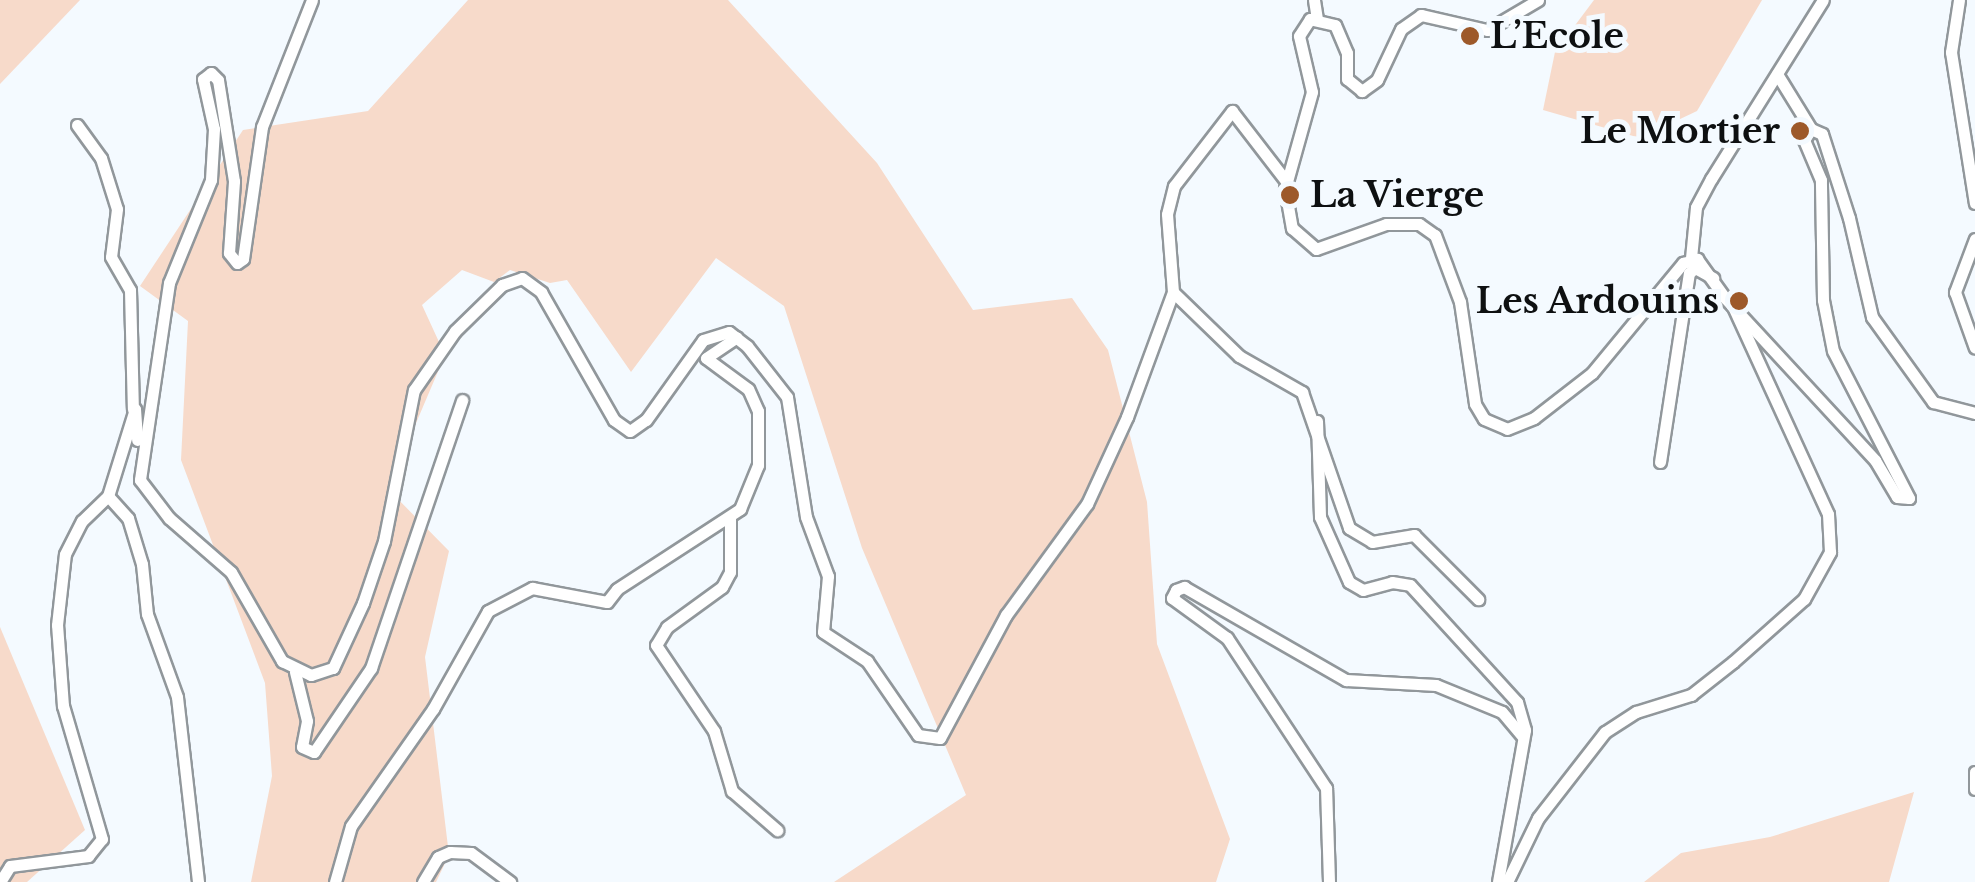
<!DOCTYPE html>
<html>
<head>
<meta charset="utf-8">
<style>
	body { margin:0 }
	#map { position:relative; width:1975px; height:882px; overflow:hidden; background:#f4faff; font-family:"Libre Baskerville",serif }
	div>[style] { position:absolute }
	[style*='--x'] { left:calc(var(--x)*1px); top:calc(var(--y)*1px); width:calc(var(--w)*1px); rotate:calc(var(--a)*1deg) }
	.green>* { inset:0; background:#f7daca }
	.roads { filter:drop-shadow(2px 0 #91979b) drop-shadow(-2px 0 #91979b) drop-shadow(0 2px #91979b) drop-shadow(0 -2px #91979b) }
	.minor>* { height:11px; margin:-5.5px; padding:0 5.5px; transform-origin:5.5px; border-radius:5.5px; background:#fff }
	.dots>* { width:28px; height:28px; translate:-50% -50%; box-sizing:border-box; border:5px solid #f4faff; border-radius:50% }
	span { translate:-50% -50%; white-space:nowrap; text-align:center; line-height:1.15; -webkit-text-stroke:10px #f4faff; paint-order:stroke }
	.poi-label { font-size:35px; color:#0e1011; font-weight:700 }
	.left { translate:0 -50%; text-align:left }
	.right { translate:-100% -50%; text-align:right }
</style>
</head>
<body>
<div id="map">
	<div class="green">
		<div style="clip-path:polygon(0 0,80px 0,0 84px)"></div>
		<div style="clip-path:polygon(468px 0,728px 0,877px 163px,973px 310px,1072px 298px,1108px 350px,1147px 502px,1157px 644px,1230px 839px,1216px 882px,834px 882px,966px 795px,862px 548px,784px 306px,716px 258px,631px 372px,567px 280px,550px 283px,510px 270px,494px 282px,462px 270px,422px 305px,445px 355px,388px 489px,449px 551px,425px 657px,449px 855px,436px 882px,251px 882px,272px 776px,265px 683px,181px 460px,188px 321px,140px 286px,243px 130px,368px 111px)"></div>
		<div style="clip-path:polygon(1594px 0,1762px 0,1697px 111px,1640px 138px,1543px 110px,1555px 52px)"></div>
		<div style="clip-path:polygon(0 627px,85px 830px,27px 882px,0 882px)"></div>
		<div style="clip-path:polygon(1914px 792px,1889px 882px,1644px 882px,1681px 853px,1770px 837px)"></div>
	</div>
	<div class="roads">
		<div class="minor">
			<div style="--x:312;--y:0;--w:136;--a:111.5"></div>
			<div style="--x:262;--y:127;--w:133;--a:98.2"></div>
			<div style="--x:243;--y:259;--w:7;--a:146"></div>
			<div style="--x:237;--y:263;--w:13;--a:-129"></div>
			<div style="--x:229;--y:253;--w:72;--a:-86"></div>
			<div style="--x:234;--y:181;--w:102;--a:-99"></div>
			<div style="--x:218;--y:80;--w:10;--a:-135"></div>
			<div style="--x:211;--y:73;--w:10;--a:143"></div>
			<div style="--x:203;--y:79;--w:51;--a:77.6"></div>
			<div style="--x:214;--y:129;--w:51;--a:93.4"></div>
			<div style="--x:211;--y:180;--w:111;--a:112.2"></div>
			<div style="--x:169;--y:283;--w:199;--a:98.4"></div>
			<div style="--x:140;--y:480;--w:48;--a:52.7"></div>
			<div style="--x:169;--y:518;--w:82;--a:41.1"></div>
			<div style="--x:231;--y:572;--w:103;--a:60.2"></div>
			<div style="--x:282;--y:661;--w:32;--a:26"></div>
			<div style="--x:311;--y:675;--w:23;--a:-18"></div>
			<div style="--x:333;--y:668;--w:72;--a:-65.2"></div>
			<div style="--x:363;--y:603;--w:65;--a:-71.3"></div>
			<div style="--x:384;--y:541;--w:154;--a:-78.8"></div>
			<div style="--x:414;--y:390;--w:72;--a:-55.2"></div>
			<div style="--x:455;--y:331;--w:66;--a:-44.4"></div>
			<div style="--x:502;--y:285;--w:21;--a:-19"></div>
			<div style="--x:522;--y:278;--w:24;--a:36"></div>
			<div style="--x:541;--y:292;--w:147;--a:60.3"></div>
			<div style="--x:614;--y:420;--w:19;--a:35"></div>
			<div style="--x:630;--y:431;--w:19;--a:-35"></div>
			<div style="--x:646;--y:420;--w:98;--a:-54.5"></div>
			<div style="--x:703;--y:340;--w:27;--a:-17"></div>
			<div style="--x:729;--y:332;--w:23;--a:38"></div>
			<div style="--x:747;--y:346;--w:65;--a:51.9"></div>
			<div style="--x:787;--y:397;--w:121;--a:81"></div>
			<div style="--x:806;--y:517;--w:63;--a:69.6"></div>
			<div style="--x:828;--y:576;--w:56;--a:95.1"></div>
			<div style="--x:823;--y:632;--w:53;--a:33.4"></div>
			<div style="--x:867;--y:661;--w:90;--a:55.4"></div>
			<div style="--x:918;--y:735;--w:22;--a:8"></div>
			<div style="--x:940;--y:738;--w:140;--a:-61.8"></div>
			<div style="--x:1006;--y:615;--w:137;--a:-53.9"></div>
			<div style="--x:1087;--y:504;--w:96;--a:-65.3"></div>
			<div style="--x:1127;--y:417;--w:133;--a:-69.8"></div>
			<div style="--x:1173;--y:292;--w:78;--a:-94.4"></div>
			<div style="--x:1167;--y:214;--w:29;--a:-76"></div>
			<div style="--x:1174;--y:186;--w:95;--a:-52.3"></div>
			<div style="--x:1232;--y:111;--w:88;--a:52.4"></div>
			<div style="--x:1314;--y:0;--w:18;--a:81"></div>
			<div style="--x:1538;--y:0;--w:59;--a:149.5"></div>
			<div style="--x:1487;--y:30;--w:68;--a:-167.2"></div>
			<div style="--x:1421;--y:15;--w:24;--a:145"></div>
			<div style="--x:1401;--y:29;--w:56;--a:115.2"></div>
			<div style="--x:1377;--y:80;--w:19;--a:144"></div>
			<div style="--x:1362;--y:91;--w:19;--a:-141"></div>
			<div style="--x:1347;--y:79;--w:26;--a:-90"></div>
			<div style="--x:1347;--y:53;--w:30;--a:-113"></div>
			<div style="--x:1335;--y:25;--w:26;--a:-167"></div>
			<div style="--x:1310;--y:19;--w:20;--a:123"></div>
			<div style="--x:1299;--y:36;--w:57;--a:76.9"></div>
			<div style="--x:1312;--y:92;--w:101;--a:105.6"></div>
			<div style="--x:1285;--y:189;--w:40;--a:80"></div>
			<div style="--x:1292;--y:228;--w:32;--a:41"></div>
			<div style="--x:1316;--y:249;--w:74;--a:-19.7"></div>
			<div style="--x:1386;--y:224;--w:33;--a:0"></div>
			<div style="--x:1419;--y:224;--w:19;--a:35"></div>
			<div style="--x:1435;--y:235;--w:72;--a:69.5"></div>
			<div style="--x:1460;--y:302;--w:103;--a:81.6"></div>
			<div style="--x:1475;--y:404;--w:17;--a:59"></div>
			<div style="--x:1484;--y:419;--w:25;--a:23"></div>
			<div style="--x:1507;--y:429;--w:29;--a:-22"></div>
			<div style="--x:1534;--y:418;--w:73;--a:-37.8"></div>
			<div style="--x:1592;--y:373;--w:143;--a:-50.4"></div>
			<div style="--x:1683;--y:263;--w:15;--a:-16"></div>
			<div style="--x:1697;--y:259;--w:48;--a:54.3"></div>
			<div style="--x:1725;--y:298;--w:221;--a:47.2"></div>
			<div style="--x:1875;--y:460;--w:43;--a:59.3"></div>
			<div style="--x:1897;--y:497;--w:12;--a:5"></div>
			<div style="--x:1909;--y:498;--w:165;--a:-117.3"></div>
			<div style="--x:1833;--y:351;--w:52;--a:-101.1"></div>
			<div style="--x:1823;--y:300;--w:120;--a:-91"></div>
			<div style="--x:1821;--y:180;--w:43;--a:-113"></div>
			<div style="--x:1804;--y:140;--w:13;--a:-58"></div>
			<div style="--x:1811;--y:129;--w:12;--a:24"></div>
			<div style="--x:1822;--y:134;--w:88;--a:72.2"></div>
			<div style="--x:1849;--y:218;--w:102;--a:76.9"></div>
			<div style="--x:1872;--y:317;--w:105;--a:54.3"></div>
			<div style="--x:1933;--y:402;--w:43;--a:14.7"></div>
			<div style="--x:1959;--y:0;--w:53;--a:98.7"></div>
			<div style="--x:1951;--y:52;--w:153;--a:81"></div>
			<div style="--x:1777;--y:74;--w:65;--a:58.3"></div>
			<div style="--x:77;--y:125;--w:41;--a:54"></div>
			<div style="--x:101;--y:158;--w:53;--a:72.6"></div>
			<div style="--x:117;--y:209;--w:48;--a:97.1"></div>
			<div style="--x:111;--y:257;--w:38;--a:60"></div>
			<div style="--x:130;--y:290;--w:119;--a:88.6"></div>
			<div style="--x:1975;--y:239;--w:57;--a:110.7"></div>
			<div style="--x:1955;--y:292;--w:59;--a:70.3"></div>
			<div style="--x:1691;--y:258;--w:51;--a:-84.4"></div>
			<div style="--x:1696;--y:207;--w:32;--a:-62"></div>
			<div style="--x:1711;--y:179;--w:211;--a:-58"></div>
			<div style="--x:1173;--y:292;--w:92;--a:44.1"></div>
			<div style="--x:1239;--y:356;--w:73;--a:29.7"></div>
			<div style="--x:1302;--y:392;--w:144;--a:70.9"></div>
			<div style="--x:1349;--y:528;--w:27;--a:31"></div>
			<div style="--x:1372;--y:542;--w:43;--a:-9.5"></div>
			<div style="--x:1414;--y:535;--w:91;--a:45"></div>
			<div style="--x:1317;--y:421;--w:96;--a:88.2"></div>
			<div style="--x:1320;--y:517;--w:71;--a:66"></div>
			<div style="--x:1349;--y:582;--w:16;--a:30"></div>
			<div style="--x:1363;--y:590;--w:30;--a:-15"></div>
			<div style="--x:1392;--y:582;--w:18;--a:9"></div>
			<div style="--x:1410;--y:585;--w:159;--a:47.6"></div>
			<div style="--x:1517;--y:702;--w:29;--a:74"></div>
			<div style="--x:1525;--y:730;--w:154;--a:100.1"></div>
			<div style="--x:1660;--y:462;--w:191;--a:-81.3"></div>
			<div style="--x:1689;--y:273;--w:8;--a:-40"></div>
			<div style="--x:1695;--y:268;--w:21;--a:29"></div>
			<div style="--x:108;--y:496;--w:30;--a:48"></div>
			<div style="--x:128;--y:518;--w:48;--a:73.1"></div>
			<div style="--x:142;--y:564;--w:50;--a:84.3"></div>
			<div style="--x:147;--y:614;--w:88;--a:70.1"></div>
			<div style="--x:177;--y:697;--w:186;--a:83.5"></div>
			<div style="--x:730;--y:517;--w:55;--a:90"></div>
			<div style="--x:730;--y:572;--w:17;--a:118"></div>
			<div style="--x:722;--y:587;--w:68;--a:144"></div>
			<div style="--x:667;--y:627;--w:21;--a:121"></div>
			<div style="--x:656;--y:645;--w:104;--a:56"></div>
			<div style="--x:714;--y:731;--w:63;--a:73.3"></div>
			<div style="--x:732;--y:791;--w:60;--a:40.9"></div>
			<div style="--x:295;--y:672;--w:50;--a:76.2"></div>
			<div style="--x:307;--y:721;--w:26;--a:101"></div>
			<div style="--x:302;--y:747;--w:13;--a:23"></div>
			<div style="--x:314;--y:752;--w:102;--a:-55.8"></div>
			<div style="--x:371;--y:668;--w:283;--a:-71.2"></div>
			<div style="--x:1975;--y:772;--w:17;--a:90"></div>
			<div style="--x:0;--y:882;--w:19;--a:-58"></div>
			<div style="--x:10;--y:866;--w:79;--a:-7.3"></div>
			<div style="--x:88;--y:856;--w:22;--a:-51"></div>
			<div style="--x:102;--y:839;--w:139;--a:-106.3"></div>
			<div style="--x:63;--y:706;--w:81;--a:-94.2"></div>
			<div style="--x:57;--y:625;--w:71;--a:-83.6"></div>
			<div style="--x:65;--y:554;--w:37;--a:-63"></div>
			<div style="--x:82;--y:521;--w:36;--a:-44"></div>
			<div style="--x:108;--y:496;--w:91;--a:-72.8"></div>
			<div style="--x:135;--y:409;--w:31;--a:86"></div>
			<div style="--x:335;--y:882;--w:58;--a:-74.1"></div>
			<div style="--x:351;--y:826;--w:143;--a:-55"></div>
			<div style="--x:433;--y:709;--w:112;--a:-60.7"></div>
			<div style="--x:488;--y:611;--w:50;--a:-27.6"></div>
			<div style="--x:532;--y:588;--w:76;--a:10.6"></div>
			<div style="--x:607;--y:602;--w:16;--a:-52"></div>
			<div style="--x:617;--y:589;--w:147;--a:-33"></div>
			<div style="--x:740;--y:509;--w:48;--a:-67.8"></div>
			<div style="--x:758;--y:465;--w:54;--a:-90"></div>
			<div style="--x:758;--y:411;--w:24;--a:-114"></div>
			<div style="--x:748;--y:389;--w:52;--a:-143.6"></div>
			<div style="--x:706;--y:358;--w:37;--a:-34"></div>
			<div style="--x:423;--y:882;--w:29;--a:-59"></div>
			<div style="--x:438;--y:857;--w:13;--a:-23"></div>
			<div style="--x:450;--y:852;--w:21;--a:3"></div>
			<div style="--x:471;--y:853;--w:49;--a:36.6"></div>
			<div style="--x:1329;--y:882;--w:94;--a:-91.8"></div>
			<div style="--x:1326;--y:788;--w:180;--a:-123.4"></div>
			<div style="--x:1227;--y:638;--w:68;--a:-144"></div>
			<div style="--x:1172;--y:598;--w:9;--a:-63"></div>
			<div style="--x:1176;--y:590;--w:9;--a:-21"></div>
			<div style="--x:1184;--y:587;--w:187;--a:29.9"></div>
			<div style="--x:1346;--y:680;--w:90;--a:3.2"></div>
			<div style="--x:1436;--y:685;--w:71;--a:22.2"></div>
			<div style="--x:1502;--y:712;--w:31;--a:50"></div>
			<div style="--x:1507;--y:882;--w:71;--a:-64.2"></div>
			<div style="--x:1538;--y:818;--w:109;--a:-52.1"></div>
			<div style="--x:1605;--y:732;--w:37;--a:-33"></div>
			<div style="--x:1636;--y:712;--w:58;--a:-17.2"></div>
			<div style="--x:1691;--y:695;--w:53;--a:-38.2"></div>
			<div style="--x:1733;--y:662;--w:95;--a:-41.6"></div>
			<div style="--x:1804;--y:599;--w:54;--a:-61"></div>
			<div style="--x:1830;--y:552;--w:38;--a:-93"></div>
			<div style="--x:1828;--y:514;--w:231;--a:-114.6"></div>
		</div>
	</div>
	<div class="dots">
		<div style="left:1470px;top:36px;background:#9d592a"></div>
		<div style="left:1800px;top:131px;background:#9d592a"></div>
		<div style="left:1290px;top:195px;background:#9d592a"></div>
		<div style="left:1739px;top:301px;background:#9d592a"></div>
	</div>
	<div class="poi-label">
		<span class="left" style="left:1490px;top:36px">L’Ecole</span>
		<span class="right" style="left:1780px;top:131px">Le Mortier</span>
		<span class="left" style="left:1310px;top:195px">La Vierge</span>
		<span class="right" style="left:1719px;top:301px">Les Ardouins</span>
	</div>
</div>
</body>
</html>
